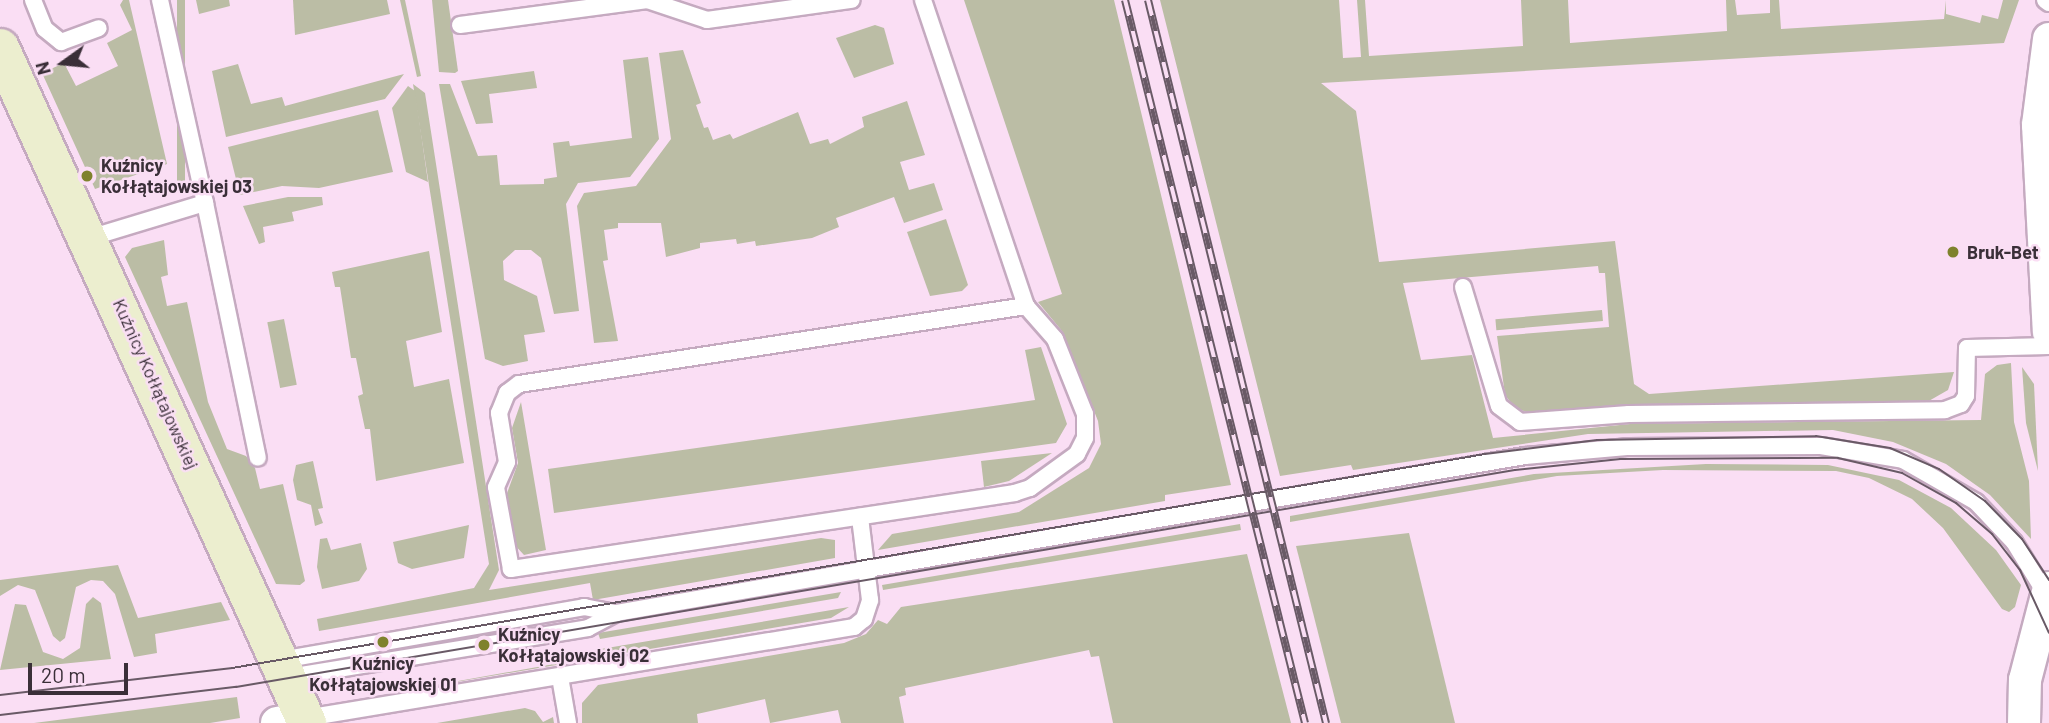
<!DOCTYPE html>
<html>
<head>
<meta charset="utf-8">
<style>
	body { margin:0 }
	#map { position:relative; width:2049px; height:723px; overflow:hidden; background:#fadef4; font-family:Barlow,sans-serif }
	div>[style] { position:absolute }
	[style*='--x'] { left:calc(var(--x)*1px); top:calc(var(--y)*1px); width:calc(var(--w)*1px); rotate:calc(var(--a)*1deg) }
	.green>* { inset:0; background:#bbbda5; transform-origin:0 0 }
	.roads { filter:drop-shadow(2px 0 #c5aac0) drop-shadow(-2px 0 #c5aac0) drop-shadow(0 2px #c5aac0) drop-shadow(0 -2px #c5aac0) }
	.lane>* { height:16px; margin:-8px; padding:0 8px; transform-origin:8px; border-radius:8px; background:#fff }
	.street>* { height:32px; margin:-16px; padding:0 16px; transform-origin:16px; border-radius:16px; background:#fff }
	.secondary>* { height:38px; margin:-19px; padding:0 19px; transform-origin:19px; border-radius:19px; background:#eceecf }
	.tram>* { height:2px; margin:-1px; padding:0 1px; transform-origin:1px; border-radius:1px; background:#695a66 }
	.rail>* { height:8px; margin-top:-4px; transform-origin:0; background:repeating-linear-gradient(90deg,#fadef4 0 16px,#695a66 0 32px); box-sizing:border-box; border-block:2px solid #695a66 }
	.dots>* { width:19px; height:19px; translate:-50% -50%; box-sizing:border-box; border:4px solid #fadef4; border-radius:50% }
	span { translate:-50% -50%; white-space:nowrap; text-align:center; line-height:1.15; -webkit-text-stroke:5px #fadef4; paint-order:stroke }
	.poi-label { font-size:18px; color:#3a2f38; font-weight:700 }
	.left { translate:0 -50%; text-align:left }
	.street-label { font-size:18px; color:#3a2f38 }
	.north { position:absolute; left:28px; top:28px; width:70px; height:70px; -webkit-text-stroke:5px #fadef4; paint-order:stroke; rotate:255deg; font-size:19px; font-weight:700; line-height:28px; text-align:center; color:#3a2f38 }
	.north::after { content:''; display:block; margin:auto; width:24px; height:32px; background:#3a2f38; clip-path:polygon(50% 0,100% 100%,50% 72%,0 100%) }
	.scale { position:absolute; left:28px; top:663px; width:100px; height:32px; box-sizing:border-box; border:4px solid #3a2f38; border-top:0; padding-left:9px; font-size:21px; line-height:24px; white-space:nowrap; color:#3a2f38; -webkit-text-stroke:5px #fadef4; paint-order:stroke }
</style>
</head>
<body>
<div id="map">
	<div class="green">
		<div style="clip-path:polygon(123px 0,129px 0,167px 164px,95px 189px,42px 73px,64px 63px,76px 86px,118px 66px,107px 43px,132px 30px,120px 5px)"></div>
		<div style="left:177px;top:0;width:8px;height:182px"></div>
		<div style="clip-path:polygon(196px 0,229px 0,230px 6px,199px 14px)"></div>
		<div style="clip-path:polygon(293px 0,387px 0,390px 14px,295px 35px)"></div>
		<div style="clip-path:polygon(400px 0,405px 0,421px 76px,417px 77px)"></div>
		<div style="clip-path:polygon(432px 0,448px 0,458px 71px,455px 73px,439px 72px)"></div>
		<div style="clip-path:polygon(964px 0,1114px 0,1231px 485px,1165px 495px,1165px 501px,878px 550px,892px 534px,1019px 512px,1089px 468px,1101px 444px,1098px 421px,1062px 331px,1038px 302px,1062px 294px)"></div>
		<div style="clip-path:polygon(1160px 0,1339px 0,1343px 58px,1361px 57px,1357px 0,1365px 0,1369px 56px,1523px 46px,1521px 0,1568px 0,1570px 43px,1727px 31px,1726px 0,1735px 0,1737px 15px,1770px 13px,1770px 0,1779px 0,1781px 29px,1944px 19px,1946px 0,1946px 14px,1980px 23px,1982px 15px,1998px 19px,2003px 0,2019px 0,2004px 43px,1321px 83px,1356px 111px,1379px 262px,1615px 241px,1634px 384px,1649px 394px,1954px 372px,1948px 390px,1927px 402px,1633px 405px,1527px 412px,1515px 408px,1505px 395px,1497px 336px,1609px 327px,1605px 273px,1599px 273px,1598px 266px,1403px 283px,1421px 360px,1472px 355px,1493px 438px,1630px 424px,1981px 420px,1985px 374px,1997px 365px,2011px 363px,2014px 422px,2029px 481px,2031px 539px,1990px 495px,1946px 464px,1893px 442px,1833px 430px,1588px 434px,1353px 470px,1351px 465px,1280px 476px)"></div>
		<div style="clip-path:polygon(875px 25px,884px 28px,894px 64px,854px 78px,836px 38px)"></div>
		<div style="clip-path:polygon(683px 50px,701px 103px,696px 105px,704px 128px,708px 127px,713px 140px,730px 134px,733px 139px,798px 112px,810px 144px,828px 139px,830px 144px,864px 127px,862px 117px,907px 101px,925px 155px,900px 162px,909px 190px,934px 183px,943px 210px,904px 223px,894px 197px,836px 218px,839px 227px,812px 238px,756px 246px,755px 241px,737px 244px,736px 239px,700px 243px,700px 248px,666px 257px,661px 223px,618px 223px,618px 228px,604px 230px,608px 260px,603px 261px,618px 341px,594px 343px,577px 206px,584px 193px,636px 186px,671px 139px,659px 53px)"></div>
		<div style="clip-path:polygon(648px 57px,659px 139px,630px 177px,578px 183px,566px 204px,579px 311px,554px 314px,541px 258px,531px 250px,515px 250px,503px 261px,504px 280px,537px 296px,545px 332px,524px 335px,528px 361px,503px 366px,485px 359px,439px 84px,450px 84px,478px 156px,497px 155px,500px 185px,544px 184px,544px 179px,557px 177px,553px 143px,569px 141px,570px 146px,632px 138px,623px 60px)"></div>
		<div style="clip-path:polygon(238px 64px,251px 104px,282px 97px,285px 106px,404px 74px,385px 99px,226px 137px,212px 71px)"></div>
		<div style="clip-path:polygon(534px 71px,537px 88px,489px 94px,493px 123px,476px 124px,461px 81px)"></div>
		<div style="clip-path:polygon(413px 84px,425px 93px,499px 570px,489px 590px,821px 538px,835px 540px,835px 558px,593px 600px,590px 583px,319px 631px,317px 619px,474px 588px,489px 564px)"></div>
		<div style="clip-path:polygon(408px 86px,415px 91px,428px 182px,406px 172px,392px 108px)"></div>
		<div style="clip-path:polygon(378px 110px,393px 172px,319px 188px,282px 186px,240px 195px,228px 147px)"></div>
		<div style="clip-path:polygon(288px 197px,322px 197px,323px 205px,292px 212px,294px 221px,263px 227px,265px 242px,259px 244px,243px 206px)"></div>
		<div style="clip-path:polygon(946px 219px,968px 285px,962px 291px,930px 296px,907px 232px)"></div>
		<div style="clip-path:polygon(164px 240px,168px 275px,161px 277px,167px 306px,187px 302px,208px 402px,227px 449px,246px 456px,255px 468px,260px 489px,283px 484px,305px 581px,300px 585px,276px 584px,125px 257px,132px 248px)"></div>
		<div style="clip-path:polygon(429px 251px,442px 332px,406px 341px,414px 387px,449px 379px,464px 463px,376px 481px,370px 429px,365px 429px,358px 396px,363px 394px,356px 358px,351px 358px,340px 287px,335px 287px,332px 272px)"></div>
		<div style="left:1602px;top:310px;width:11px;height:107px;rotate:85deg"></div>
		<div style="left:284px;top:319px;width:67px;height:17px;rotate:79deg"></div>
		<div style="clip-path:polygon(1041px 347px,1067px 424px,1056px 443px,554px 513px,548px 469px,1035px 400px,1025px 350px)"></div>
		<div style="clip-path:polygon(2022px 367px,2034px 384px,2038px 471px,2026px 423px)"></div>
		<div style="clip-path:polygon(521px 402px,546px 550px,524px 555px,512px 542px,506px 496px,518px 463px,512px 428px)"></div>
		<div style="clip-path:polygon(1052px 453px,1009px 481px,984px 487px,981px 461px)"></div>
		<div style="clip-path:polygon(313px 461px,323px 508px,318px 509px,323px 523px,315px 526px,311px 505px,297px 500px,293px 480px,296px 465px)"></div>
		<div style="clip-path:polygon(1706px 464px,1828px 465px,1899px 480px,1951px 508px,1996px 550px,2021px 585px,2015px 607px,2009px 612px,2002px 609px,1943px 528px,1912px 499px,1869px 478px,1836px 471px,1663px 470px,1557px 476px,1290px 522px,1290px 516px,1534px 474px)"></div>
		<div style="clip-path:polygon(1240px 524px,1241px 530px,883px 590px,882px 585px)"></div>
		<div style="clip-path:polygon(469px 525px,464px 558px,412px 569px,398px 563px,393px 542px)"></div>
		<div style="clip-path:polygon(1409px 533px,1455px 723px,1341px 723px,1296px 546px)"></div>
		<div style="clip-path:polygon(327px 538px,331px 550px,361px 543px,367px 569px,359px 581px,322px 589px,317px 567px,320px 539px)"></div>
		<div style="clip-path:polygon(1247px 554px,1291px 723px,1113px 723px,1099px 656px,1091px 657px,1089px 650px,905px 688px,906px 695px,899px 697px,904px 723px,841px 723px,838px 710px,770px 723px,765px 699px,697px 714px,698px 723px,582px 723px,582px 703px,598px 685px,844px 643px,866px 634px,878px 620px,887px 624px,901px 607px)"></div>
		<div style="clip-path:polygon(118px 565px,138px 618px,221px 602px,230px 620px,155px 634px,157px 653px,134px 657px,115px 594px,103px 581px,91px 580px,76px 587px,65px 638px,60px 642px,53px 636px,35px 590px,18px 585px,0 596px,0 580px)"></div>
		<div style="clip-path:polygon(841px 592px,838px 598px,600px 639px,598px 633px)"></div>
		<div style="clip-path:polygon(93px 597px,101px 603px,111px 659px,0 670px,15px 604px,26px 605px,43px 652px,63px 659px,80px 648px,86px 604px)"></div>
		<div style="clip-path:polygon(849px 607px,831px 618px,380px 695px,582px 659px,601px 649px)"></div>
		<div style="clip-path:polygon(237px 697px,240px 718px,210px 723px,34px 723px)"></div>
		<div style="clip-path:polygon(525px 708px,535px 711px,543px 722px,553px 717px,554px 723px,437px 723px)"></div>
	</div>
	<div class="roads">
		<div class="lane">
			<div style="--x:33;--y:0;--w:31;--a:68"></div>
			<div style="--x:45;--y:29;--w:21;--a:39"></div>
			<div style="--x:61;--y:42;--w:40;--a:-20.2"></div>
			<div style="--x:923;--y:0;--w:323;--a:71.4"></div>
			<div style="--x:1026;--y:306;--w:44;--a:48.7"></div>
			<div style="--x:1055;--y:339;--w:81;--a:68.2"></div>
			<div style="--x:1085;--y:414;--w:24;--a:90"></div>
			<div style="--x:1085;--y:438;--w:18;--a:117"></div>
			<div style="--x:1077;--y:454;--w:58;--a:144.1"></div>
			<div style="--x:1030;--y:488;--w:16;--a:162"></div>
			<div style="--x:1015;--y:493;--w:510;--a:171.42"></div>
			<div style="--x:511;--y:569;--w:83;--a:-100.4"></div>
			<div style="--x:496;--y:487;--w:27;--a:-66"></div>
			<div style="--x:507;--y:462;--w:50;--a:-99.3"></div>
			<div style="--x:499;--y:413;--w:22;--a:-68"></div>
			<div style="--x:507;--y:393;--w:15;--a:-37"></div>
			<div style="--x:519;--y:384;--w:513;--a:-8.75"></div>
			<div style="--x:2045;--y:0;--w:5;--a:37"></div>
			<div style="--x:460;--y:25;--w:189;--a:-7.6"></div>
			<div style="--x:647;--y:0;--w:63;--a:18.4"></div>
			<div style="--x:707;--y:20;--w:146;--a:-7.9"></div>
			<div style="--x:205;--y:203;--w:260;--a:78.3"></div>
			<div style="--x:89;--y:238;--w:121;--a:-16.8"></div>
			<div style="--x:205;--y:203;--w:208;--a:-102.5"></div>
			<div style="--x:1463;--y:287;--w:124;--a:73.2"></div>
			<div style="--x:1499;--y:406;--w:26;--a:37"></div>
			<div style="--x:1520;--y:422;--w:109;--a:-4.2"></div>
			<div style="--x:1629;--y:414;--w:316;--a:-0.7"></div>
			<div style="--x:1945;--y:410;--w:17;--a:-21"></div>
			<div style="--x:1961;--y:404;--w:9;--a:-58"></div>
			<div style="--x:1966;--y:396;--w:48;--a:-88.8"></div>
			<div style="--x:1967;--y:348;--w:82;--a:-1.4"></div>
			<div style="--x:281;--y:660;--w:308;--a:-9.9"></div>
			<div style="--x:584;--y:607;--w:33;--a:11"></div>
			<div style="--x:289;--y:677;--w:303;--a:-9.3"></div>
			<div style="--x:588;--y:628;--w:32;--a:-28"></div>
			<div style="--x:616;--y:613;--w:256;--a:-9.9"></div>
			<div style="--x:868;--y:569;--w:667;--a:-9.76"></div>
			<div style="--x:1525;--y:456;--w:102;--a:-5"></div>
			<div style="--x:1627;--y:447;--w:194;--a:-0.3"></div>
			<div style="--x:1821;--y:446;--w:83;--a:9.7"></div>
			<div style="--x:1903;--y:460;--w:84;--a:29.9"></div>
			<div style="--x:1976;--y:502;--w:55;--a:46.5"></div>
			<div style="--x:2014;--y:542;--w:61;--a:58.4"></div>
			<div style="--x:560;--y:677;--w:47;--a:80.1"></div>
			<div style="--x:306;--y:718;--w:556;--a:-9.43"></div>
			<div style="--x:854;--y:627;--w:13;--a:-39"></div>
			<div style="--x:864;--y:619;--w:20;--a:-72"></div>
			<div style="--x:870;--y:600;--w:84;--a:-96.9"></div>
		</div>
		<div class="street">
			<div style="--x:2049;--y:39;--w:87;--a:97.3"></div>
			<div style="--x:2038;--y:125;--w:207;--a:87"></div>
			<div style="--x:277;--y:723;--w:29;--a:-10"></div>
			<div style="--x:2024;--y:723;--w:43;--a:-88.7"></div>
			<div style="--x:2025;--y:680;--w:95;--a:-75.4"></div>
		</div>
		<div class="secondary">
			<div style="--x:0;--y:48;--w:742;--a:65.54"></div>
		</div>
	</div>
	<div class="tram">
		<div style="--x:0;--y:695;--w:234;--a:-6.6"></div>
		<div style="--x:232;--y:668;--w:1271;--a:-9.69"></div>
		<div style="--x:1485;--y:454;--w:113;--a:-7.1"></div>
		<div style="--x:1597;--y:440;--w:219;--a:-1"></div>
		<div style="--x:1816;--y:436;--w:75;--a:9.2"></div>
		<div style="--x:1890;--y:448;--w:53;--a:23.2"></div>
		<div style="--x:1939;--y:469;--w:56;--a:34.8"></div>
		<div style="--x:1985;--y:501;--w:53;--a:45.8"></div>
		<div style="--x:2022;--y:539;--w:49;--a:56.6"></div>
		<div style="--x:0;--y:715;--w:238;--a:-6.8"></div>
		<div style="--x:236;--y:687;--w:1297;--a:-9.63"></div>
		<div style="--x:1515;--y:470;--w:106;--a:-6"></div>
		<div style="--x:1620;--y:459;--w:218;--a:-0.3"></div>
		<div style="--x:1838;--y:458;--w:66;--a:13.2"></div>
		<div style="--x:1902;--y:473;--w:62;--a:29.1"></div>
		<div style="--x:1956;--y:503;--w:48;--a:40.7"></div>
		<div style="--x:1992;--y:534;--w:46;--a:52.1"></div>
		<div style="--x:2020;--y:570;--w:69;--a:65.3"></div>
	</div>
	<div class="rail">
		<div style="--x:1125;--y:0;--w:745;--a:76.02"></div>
		<div style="--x:1148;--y:0;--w:745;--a:76.17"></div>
	</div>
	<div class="dots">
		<div style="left:87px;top:176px;background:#7e822c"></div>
		<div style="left:1953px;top:252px;background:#7e822c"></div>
		<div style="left:383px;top:642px;background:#7e822c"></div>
		<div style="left:484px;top:645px;background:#7e822c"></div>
	</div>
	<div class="poi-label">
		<span class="left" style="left:101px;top:176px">Kuźnicy<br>Kołłątajowskiej 03</span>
		<span class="left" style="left:1967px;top:252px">Bruk-Bet</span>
		<span class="left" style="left:498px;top:645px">Kuźnicy<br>Kołłątajowskiej 02</span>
		<span style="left:383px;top:674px">Kuźnicy<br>Kołłątajowskiej 01</span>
	</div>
	<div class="street-label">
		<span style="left:156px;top:384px;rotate:66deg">Kuźnicy Kołłątajowskiej</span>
	</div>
	<div class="north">N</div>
	<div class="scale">20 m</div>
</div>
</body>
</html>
